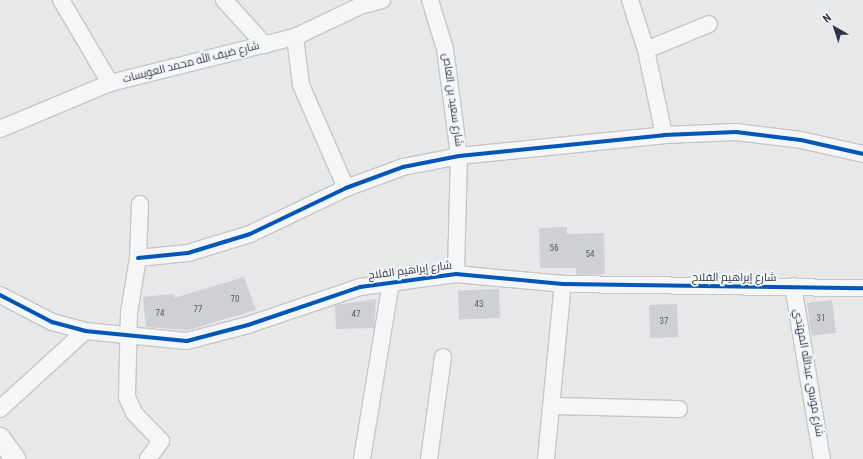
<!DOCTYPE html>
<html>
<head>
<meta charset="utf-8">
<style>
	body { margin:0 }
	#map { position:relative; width:863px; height:459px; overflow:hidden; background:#e6e8ea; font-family:"Roboto Condensed",Cairo,sans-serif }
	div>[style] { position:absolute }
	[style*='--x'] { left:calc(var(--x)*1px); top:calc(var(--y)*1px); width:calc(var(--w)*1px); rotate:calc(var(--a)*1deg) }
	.building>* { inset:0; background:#ced0d3; transform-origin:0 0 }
	.roads { filter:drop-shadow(1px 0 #c4c6c8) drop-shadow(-1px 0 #c4c6c8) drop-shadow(0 1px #c4c6c8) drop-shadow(0 -1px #c4c6c8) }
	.minor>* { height:16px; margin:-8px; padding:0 8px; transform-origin:8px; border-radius:8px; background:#f5f6f7 }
	.tertiary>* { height:20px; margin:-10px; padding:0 10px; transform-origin:10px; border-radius:10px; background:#f5f6f7 }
	.cycleway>* { height:4px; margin:-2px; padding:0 2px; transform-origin:2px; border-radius:2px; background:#0057b8 }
	span { translate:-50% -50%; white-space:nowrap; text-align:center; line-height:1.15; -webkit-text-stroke:3.5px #f4f6f9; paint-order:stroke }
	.number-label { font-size:9px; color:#545c69 }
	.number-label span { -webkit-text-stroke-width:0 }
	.street-label { font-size:11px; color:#2b3445 }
	.north { position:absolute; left:815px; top:8px; width:40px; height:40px; -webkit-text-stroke:3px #f4f6f9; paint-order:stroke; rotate:321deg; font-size:11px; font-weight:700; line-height:16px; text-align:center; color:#2b3445 }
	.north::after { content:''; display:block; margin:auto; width:14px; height:18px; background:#2b3445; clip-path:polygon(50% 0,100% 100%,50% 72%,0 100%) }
</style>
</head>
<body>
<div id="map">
	<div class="building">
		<div style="clip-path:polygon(567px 227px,567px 234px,604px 233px,605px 274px,576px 275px,576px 268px,540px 268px,539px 228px)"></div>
		<div style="clip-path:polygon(244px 277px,256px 310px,188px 330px,146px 327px,143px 297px,173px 294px,174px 298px)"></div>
		<div style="left:499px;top:289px;width:29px;height:41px;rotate:88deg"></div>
		<div style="clip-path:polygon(376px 299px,374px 328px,336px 329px,335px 305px)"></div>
		<div style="left:832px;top:300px;width:33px;height:25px;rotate:83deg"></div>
		<div style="left:677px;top:304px;width:33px;height:28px;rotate:88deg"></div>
	</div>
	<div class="roads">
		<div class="minor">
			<div style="--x:61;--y:0;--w:96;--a:59.4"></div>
			<div style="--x:224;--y:0;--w:61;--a:47.7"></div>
			<div style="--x:430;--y:0;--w:51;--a:73"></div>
			<div style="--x:445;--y:49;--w:108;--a:82.5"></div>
			<div style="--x:459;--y:156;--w:118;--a:91.5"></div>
			<div style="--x:630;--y:0;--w:52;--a:72.3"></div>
			<div style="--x:646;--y:50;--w:87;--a:78"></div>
			<div style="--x:295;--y:37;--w:48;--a:82.9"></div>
			<div style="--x:301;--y:85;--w:112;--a:66.4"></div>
			<div style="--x:646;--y:50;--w:68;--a:-22.4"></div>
			<div style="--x:0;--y:129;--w:119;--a:-22.7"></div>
			<div style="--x:110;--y:83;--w:191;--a:-14"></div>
			<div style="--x:295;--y:37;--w:72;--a:-25.5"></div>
			<div style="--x:360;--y:6;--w:23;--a:-15"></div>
			<div style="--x:140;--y:204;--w:54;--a:92.1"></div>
			<div style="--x:138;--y:258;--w:56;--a:99.3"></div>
			<div style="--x:129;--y:313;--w:84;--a:91.4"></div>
			<div style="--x:127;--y:397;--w:17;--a:66"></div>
			<div style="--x:134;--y:413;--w:39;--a:46"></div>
			<div style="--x:161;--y:441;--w:22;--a:126"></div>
			<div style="--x:138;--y:258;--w:50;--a:-5.7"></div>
			<div style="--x:188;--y:253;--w:65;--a:-17"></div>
			<div style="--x:250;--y:234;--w:106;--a:-25.6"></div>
			<div style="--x:346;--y:188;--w:61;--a:-20.2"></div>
			<div style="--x:403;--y:167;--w:57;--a:-11.1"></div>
			<div style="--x:459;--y:156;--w:206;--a:-5.8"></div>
			<div style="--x:664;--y:135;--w:72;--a:-2.4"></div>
			<div style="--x:736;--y:132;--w:65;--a:7"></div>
			<div style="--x:801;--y:140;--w:64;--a:12.7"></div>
			<div style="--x:793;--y:286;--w:175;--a:80.5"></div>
			<div style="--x:0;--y:295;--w:59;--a:27.4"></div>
			<div style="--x:52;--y:322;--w:34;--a:15"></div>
			<div style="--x:85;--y:331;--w:102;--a:5.6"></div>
			<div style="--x:187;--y:341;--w:63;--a:-14.7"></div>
			<div style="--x:248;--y:325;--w:118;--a:-18.7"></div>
			<div style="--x:360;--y:287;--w:97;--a:-7.7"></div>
			<div style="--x:456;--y:274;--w:107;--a:5.3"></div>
			<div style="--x:563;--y:284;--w:300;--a:0.8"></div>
			<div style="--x:553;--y:406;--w:126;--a:1.4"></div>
			<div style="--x:0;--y:409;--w:115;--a:-42.5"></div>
			<div style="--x:362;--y:459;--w:180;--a:-80.7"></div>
			<div style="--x:429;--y:459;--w:103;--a:-82.2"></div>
			<div style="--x:546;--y:459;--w:176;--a:-84.5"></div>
		</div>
		<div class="tertiary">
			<div style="--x:0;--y:438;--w:26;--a:54"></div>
		</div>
	</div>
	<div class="cycleway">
		<div style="--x:138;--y:258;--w:50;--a:-5.7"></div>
		<div style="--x:188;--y:253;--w:65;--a:-17"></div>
		<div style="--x:250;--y:234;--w:106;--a:-25.6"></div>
		<div style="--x:346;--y:188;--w:61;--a:-20.2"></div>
		<div style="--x:403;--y:167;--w:57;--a:-11.1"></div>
		<div style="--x:459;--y:156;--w:206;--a:-5.8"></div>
		<div style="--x:664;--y:135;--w:72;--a:-2.4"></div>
		<div style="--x:736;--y:132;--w:65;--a:7"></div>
		<div style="--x:801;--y:140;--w:64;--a:12.7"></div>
		<div style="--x:0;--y:295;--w:59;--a:27.4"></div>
		<div style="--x:52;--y:322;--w:34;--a:15"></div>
		<div style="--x:85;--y:331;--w:102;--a:5.6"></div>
		<div style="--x:187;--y:341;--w:63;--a:-14.7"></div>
		<div style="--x:248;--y:325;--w:118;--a:-18.7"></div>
		<div style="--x:360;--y:287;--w:97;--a:-7.7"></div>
		<div style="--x:456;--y:274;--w:107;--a:5.3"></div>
		<div style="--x:563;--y:284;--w:300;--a:0.8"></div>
	</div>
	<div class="number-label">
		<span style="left:554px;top:248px">56</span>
		<span style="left:590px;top:254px">54</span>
		<span style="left:235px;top:299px">70</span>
		<span style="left:479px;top:304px">43</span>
		<span style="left:198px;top:309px">77</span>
		<span style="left:160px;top:313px">74</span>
		<span style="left:356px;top:314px">47</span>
		<span style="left:821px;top:318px">31</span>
		<span style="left:664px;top:321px">37</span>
	</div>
	<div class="street-label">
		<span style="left:191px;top:63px;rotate:-14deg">شارع ضيف الله محمد العويسات</span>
		<span style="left:452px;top:100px;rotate:82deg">شارع سعيد بن العاص</span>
		<span style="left:410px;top:271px;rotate:-7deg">شارع إبراهيم الفلاح</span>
		<span style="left:734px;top:278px">شارع إبراهيم الفلاح</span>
		<span style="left:808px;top:373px;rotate:80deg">شارع موسى عبدالله المهتدي</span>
	</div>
	<div class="north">N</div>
</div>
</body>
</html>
